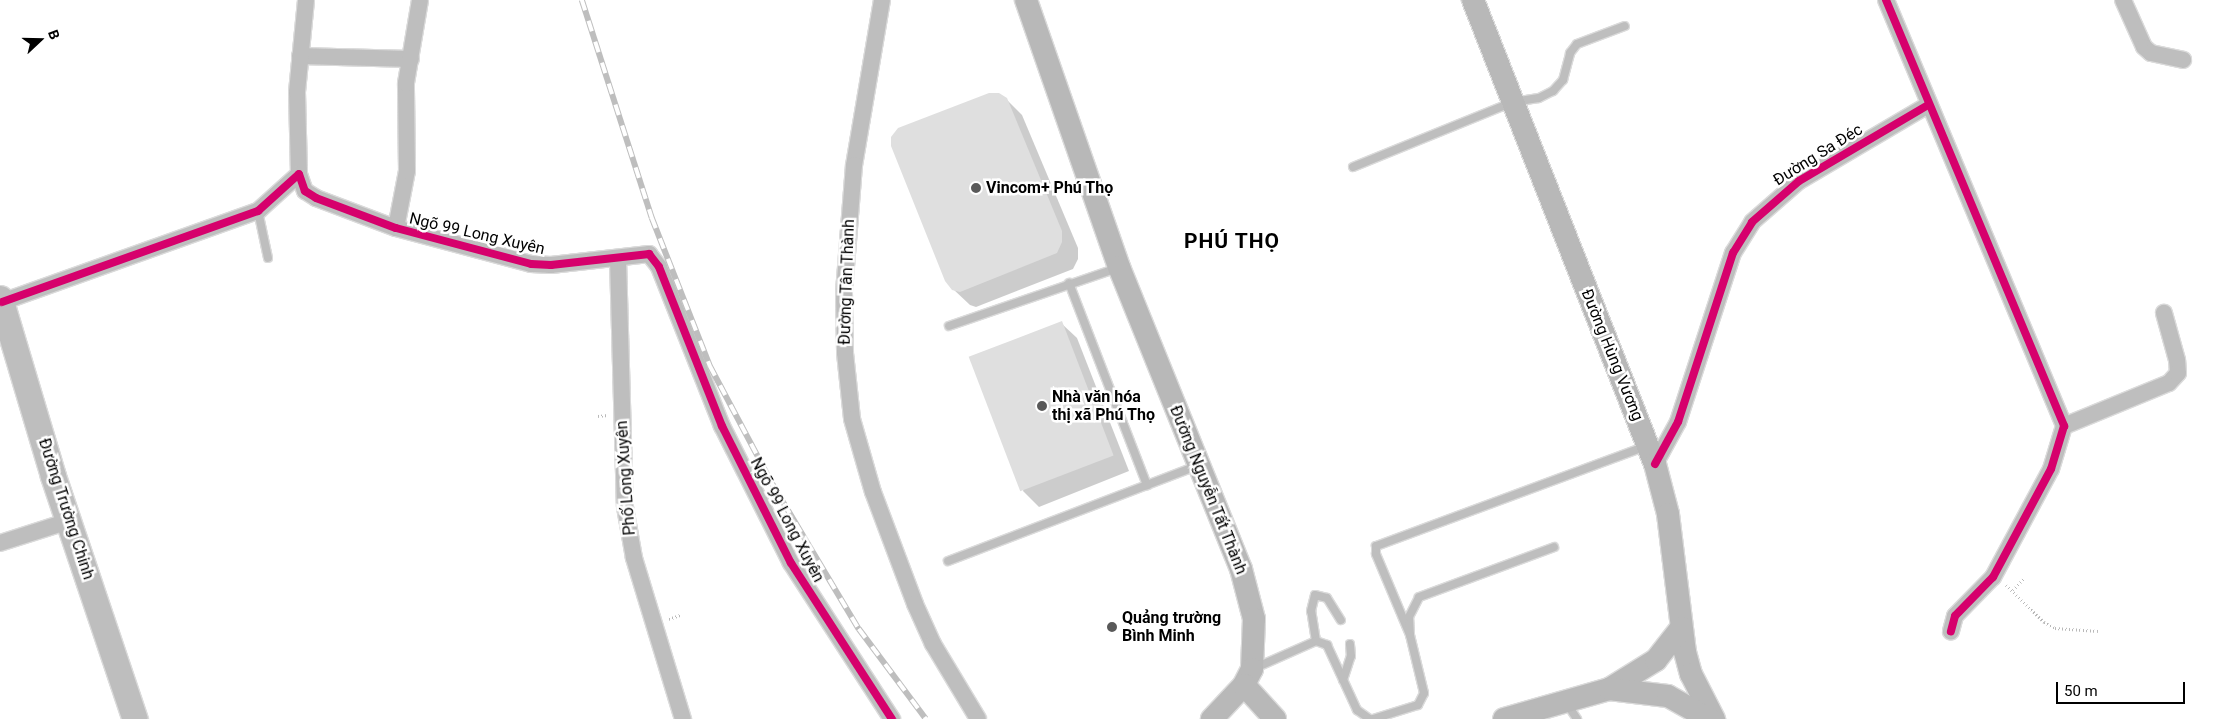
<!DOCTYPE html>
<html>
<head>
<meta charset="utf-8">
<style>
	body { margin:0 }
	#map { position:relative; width:2234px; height:719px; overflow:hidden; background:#fff; font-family:Roboto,sans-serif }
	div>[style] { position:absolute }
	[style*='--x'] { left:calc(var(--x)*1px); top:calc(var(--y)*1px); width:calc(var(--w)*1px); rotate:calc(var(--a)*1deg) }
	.shadow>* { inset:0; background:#0003 }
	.building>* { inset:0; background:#dfdfdf; transform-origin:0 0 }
	.path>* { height:3px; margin-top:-1.5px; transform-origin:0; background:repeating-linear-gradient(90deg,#b9b9b9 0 1px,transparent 0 3.5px) }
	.roads { filter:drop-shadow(1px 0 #dbdbdb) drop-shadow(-1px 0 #dbdbdb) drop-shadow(0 1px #dbdbdb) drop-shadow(0 -1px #dbdbdb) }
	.lane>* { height:8px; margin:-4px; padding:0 4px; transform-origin:4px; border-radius:4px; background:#bebebe }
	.street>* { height:16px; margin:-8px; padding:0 8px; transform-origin:8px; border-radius:8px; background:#bebebe }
	.secondary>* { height:22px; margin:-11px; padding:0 11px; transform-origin:11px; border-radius:11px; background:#b8b8b8 }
	.primary>* { height:25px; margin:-12.5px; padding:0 12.5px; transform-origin:12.5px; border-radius:12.5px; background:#bebebe }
	.rail>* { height:5.5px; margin-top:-2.75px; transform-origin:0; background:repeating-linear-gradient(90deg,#fff 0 11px,#bebebe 0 22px); box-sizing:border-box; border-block:1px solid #bebebe }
	.cycleway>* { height:8px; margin:-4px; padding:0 4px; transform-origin:4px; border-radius:4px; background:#d6006c }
	.dots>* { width:14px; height:14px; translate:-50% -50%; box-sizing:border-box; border:2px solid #fff; border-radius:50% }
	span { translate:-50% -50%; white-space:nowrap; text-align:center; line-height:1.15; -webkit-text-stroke:5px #fff; paint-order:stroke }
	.street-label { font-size:16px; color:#000 }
	.poi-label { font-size:16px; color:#000; font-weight:700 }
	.left { translate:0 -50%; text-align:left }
	.district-label { font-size:21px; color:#000; font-weight:700; letter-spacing:1px }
	.north { position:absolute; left:15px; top:15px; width:50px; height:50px; -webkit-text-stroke:4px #fff; paint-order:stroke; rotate:69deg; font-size:14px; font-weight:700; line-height:20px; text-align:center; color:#000 }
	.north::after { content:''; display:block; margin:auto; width:18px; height:22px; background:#000; clip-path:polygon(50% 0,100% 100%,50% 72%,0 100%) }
	.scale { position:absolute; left:2056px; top:682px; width:129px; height:22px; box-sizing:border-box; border:2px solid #000; border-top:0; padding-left:6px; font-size:15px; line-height:18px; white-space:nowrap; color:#000; -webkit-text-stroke:4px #fff; paint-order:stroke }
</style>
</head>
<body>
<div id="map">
	<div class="shadow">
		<div style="clip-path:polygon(1006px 99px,1022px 115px,1078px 248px,1078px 259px,1073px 269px,976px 307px,970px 305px,953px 289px)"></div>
		<div style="clip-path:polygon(1061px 323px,1077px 338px,1129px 471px,1039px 507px,1023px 491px)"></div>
	</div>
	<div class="building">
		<div style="clip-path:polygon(989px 93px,999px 93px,1007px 98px,1062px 231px,1062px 242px,1057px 253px,960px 292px,952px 290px,945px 281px,891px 146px,891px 137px,898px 128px)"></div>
		<div style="left:1062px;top:321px;width:144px;height:100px;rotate:69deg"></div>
	</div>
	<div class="path">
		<div style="--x:598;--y:416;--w:10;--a:-6"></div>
		<div style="--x:2006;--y:585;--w:53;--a:44.2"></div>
		<div style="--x:2044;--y:622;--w:13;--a:29"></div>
		<div style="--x:2055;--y:628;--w:43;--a:4"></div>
		<div style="--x:2013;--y:590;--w:16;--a:-47"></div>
		<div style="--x:669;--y:619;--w:12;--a:-20"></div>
	</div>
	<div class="roads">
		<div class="lane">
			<div style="--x:1353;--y:167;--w:173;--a:-22.1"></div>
			<div style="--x:1513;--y:102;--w:26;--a:-9"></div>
			<div style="--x:1539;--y:98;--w:16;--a:-27"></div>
			<div style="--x:1553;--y:91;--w:15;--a:-48"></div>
			<div style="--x:1563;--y:80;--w:28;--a:-75"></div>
			<div style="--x:1570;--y:53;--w:11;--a:-52"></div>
			<div style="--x:1577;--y:44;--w:51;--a:-20.6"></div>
			<div style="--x:258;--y:211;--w:48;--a:78"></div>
			<div style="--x:1069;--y:283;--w:217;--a:68.9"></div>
			<div style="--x:949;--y:326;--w:178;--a:-19"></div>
			<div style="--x:948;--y:561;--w:267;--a:-20.9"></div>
			<div style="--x:1410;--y:635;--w:88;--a:-112.8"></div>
			<div style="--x:1376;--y:554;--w:8;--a:-90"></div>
			<div style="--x:1376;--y:546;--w:288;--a:-20.3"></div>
			<div style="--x:1316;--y:641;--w:30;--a:-99"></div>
			<div style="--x:1311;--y:611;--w:16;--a:-76"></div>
			<div style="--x:1315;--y:595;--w:12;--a:14"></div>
			<div style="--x:1327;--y:598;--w:26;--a:58"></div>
			<div style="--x:1255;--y:668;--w:67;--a:-23.9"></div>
			<div style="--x:1316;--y:641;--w:12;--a:20"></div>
			<div style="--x:1327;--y:645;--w:72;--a:65.2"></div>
			<div style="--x:1357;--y:710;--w:16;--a:35"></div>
			<div style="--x:1343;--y:680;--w:25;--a:-72"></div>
			<div style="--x:1351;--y:656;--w:12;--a:-95"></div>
			<div style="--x:1567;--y:704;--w:18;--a:56"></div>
			<div style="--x:1373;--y:719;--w:47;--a:-17.3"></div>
			<div style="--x:1418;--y:705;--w:13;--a:-63"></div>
			<div style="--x:1424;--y:693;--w:60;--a:-103.6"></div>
			<div style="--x:1410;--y:635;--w:18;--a:-93"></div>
			<div style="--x:1409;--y:617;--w:22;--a:-63"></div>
			<div style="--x:1419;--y:597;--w:144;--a:-20.3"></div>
		</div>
		<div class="street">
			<div style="--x:882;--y:0;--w:167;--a:99.6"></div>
			<div style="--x:854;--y:165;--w:128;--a:94.5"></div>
			<div style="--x:844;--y:293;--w:60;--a:89"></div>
			<div style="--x:845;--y:353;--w:66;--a:83.9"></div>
			<div style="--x:852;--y:419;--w:76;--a:74"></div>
			<div style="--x:873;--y:492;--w:120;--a:69.4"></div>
			<div style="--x:915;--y:604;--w:44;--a:65.8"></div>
			<div style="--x:933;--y:644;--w:87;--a:59"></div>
			<div style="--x:1886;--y:0;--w:462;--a:67.3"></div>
			<div style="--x:2064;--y:426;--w:45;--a:106.8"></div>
			<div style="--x:2051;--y:469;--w:123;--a:118.2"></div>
			<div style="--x:1993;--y:577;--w:54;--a:134.3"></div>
			<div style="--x:1955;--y:616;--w:16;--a:105"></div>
			<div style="--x:2123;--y:0;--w:51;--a:65.9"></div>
			<div style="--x:2144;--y:47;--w:9;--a:41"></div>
			<div style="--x:2151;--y:53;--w:33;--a:12"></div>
			<div style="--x:300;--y:56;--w:111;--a:1.5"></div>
			<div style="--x:299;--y:174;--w:82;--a:-91.4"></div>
			<div style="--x:297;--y:92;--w:92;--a:-84.4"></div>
			<div style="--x:396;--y:228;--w:58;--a:-79.1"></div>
			<div style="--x:407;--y:171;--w:88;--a:-90.7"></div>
			<div style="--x:406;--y:83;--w:84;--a:-80.4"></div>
			<div style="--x:618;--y:259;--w:248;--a:88.4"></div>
			<div style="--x:625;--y:507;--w:52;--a:80"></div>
			<div style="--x:634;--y:558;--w:168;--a:73.1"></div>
			<div style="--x:2;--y:302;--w:272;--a:-19.6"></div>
			<div style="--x:258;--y:211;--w:55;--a:-42.1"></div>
			<div style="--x:299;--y:174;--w:18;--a:71"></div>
			<div style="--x:305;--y:191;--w:13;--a:32"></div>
			<div style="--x:316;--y:198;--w:85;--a:20.6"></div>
			<div style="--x:396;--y:228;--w:140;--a:14.9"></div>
			<div style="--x:531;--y:264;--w:20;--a:3"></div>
			<div style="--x:551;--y:265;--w:99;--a:-6.4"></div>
			<div style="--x:649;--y:254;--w:16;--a:52"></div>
			<div style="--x:659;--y:267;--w:171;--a:68.4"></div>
			<div style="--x:722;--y:426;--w:153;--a:63.3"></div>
			<div style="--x:791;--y:563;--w:186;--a:57.1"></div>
			<div style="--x:2064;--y:426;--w:113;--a:-22.3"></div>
			<div style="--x:2169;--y:383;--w:13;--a:-48"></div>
			<div style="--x:2178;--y:373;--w:13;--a:-94"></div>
			<div style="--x:2177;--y:360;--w:49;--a:-105.5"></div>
			<div style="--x:1655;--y:464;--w:48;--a:-61.3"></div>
			<div style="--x:1678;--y:422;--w:178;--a:-72"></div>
			<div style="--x:1733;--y:253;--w:36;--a:-58"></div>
			<div style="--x:1752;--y:222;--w:62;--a:-41.1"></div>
			<div style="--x:1799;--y:181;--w:150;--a:-30.5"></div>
			<div style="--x:0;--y:543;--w:72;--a:-17.7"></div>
		</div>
		<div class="secondary">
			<div style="--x:1026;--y:0;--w:283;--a:70.8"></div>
			<div style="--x:1119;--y:267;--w:326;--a:68"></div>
			<div style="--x:1241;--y:569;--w:52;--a:75.4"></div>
			<div style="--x:1254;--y:619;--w:50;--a:92.3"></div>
			<div style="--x:1252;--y:669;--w:18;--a:117"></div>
			<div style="--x:1244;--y:685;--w:47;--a:133.3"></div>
			<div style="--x:1473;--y:0;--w:498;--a:68.6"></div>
			<div style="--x:1655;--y:464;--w:52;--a:75.4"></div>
			<div style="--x:1668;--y:514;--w:139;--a:83"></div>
			<div style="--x:1685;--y:652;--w:23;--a:75"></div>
			<div style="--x:1691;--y:674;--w:51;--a:62.9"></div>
			<div style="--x:1244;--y:685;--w:46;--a:47.6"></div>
			<div style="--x:1609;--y:689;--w:55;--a:-31.7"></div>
			<div style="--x:1656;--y:660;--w:41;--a:-52"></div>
			<div style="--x:1504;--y:719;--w:109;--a:-15.9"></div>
			<div style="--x:1609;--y:689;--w:59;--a:6.8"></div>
			<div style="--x:1668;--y:696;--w:47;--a:29.3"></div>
		</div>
		<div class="primary">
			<div style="--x:0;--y:298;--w:186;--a:73.4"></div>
			<div style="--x:53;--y:476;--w:256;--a:71.4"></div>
		</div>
	</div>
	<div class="rail">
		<div style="--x:582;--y:0;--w:229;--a:72.2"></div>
		<div style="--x:652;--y:218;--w:159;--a:68.6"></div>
		<div style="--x:710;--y:366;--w:135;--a:62.1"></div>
		<div style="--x:773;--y:485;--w:168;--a:59.2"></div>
		<div style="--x:859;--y:629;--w:112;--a:53.3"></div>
	</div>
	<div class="cycleway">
		<div style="--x:1886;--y:0;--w:462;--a:67.3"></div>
		<div style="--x:2064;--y:426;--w:45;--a:106.8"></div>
		<div style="--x:2051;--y:469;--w:123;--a:118.2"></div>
		<div style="--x:1993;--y:577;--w:54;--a:134.3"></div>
		<div style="--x:1955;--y:616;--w:16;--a:105"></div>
		<div style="--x:2;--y:302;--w:272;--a:-19.6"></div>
		<div style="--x:258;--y:211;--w:55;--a:-42.1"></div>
		<div style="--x:299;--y:174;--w:18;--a:71"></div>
		<div style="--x:305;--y:191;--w:13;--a:32"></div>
		<div style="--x:316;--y:198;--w:85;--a:20.6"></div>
		<div style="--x:396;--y:228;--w:140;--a:14.9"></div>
		<div style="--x:531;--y:264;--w:20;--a:3"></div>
		<div style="--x:551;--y:265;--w:99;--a:-6.4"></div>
		<div style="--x:649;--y:254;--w:16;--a:52"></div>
		<div style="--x:659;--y:267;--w:171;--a:68.4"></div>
		<div style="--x:722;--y:426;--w:153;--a:63.3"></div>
		<div style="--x:791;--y:563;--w:186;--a:57.1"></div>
		<div style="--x:1655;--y:464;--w:48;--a:-61.3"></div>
		<div style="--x:1678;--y:422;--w:178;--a:-72"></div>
		<div style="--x:1733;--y:253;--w:36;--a:-58"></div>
		<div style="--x:1752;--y:222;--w:62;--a:-41.1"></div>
		<div style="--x:1799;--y:181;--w:150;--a:-30.5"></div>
	</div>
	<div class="dots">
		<div style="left:976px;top:188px;background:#595959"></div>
		<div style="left:1042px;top:406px;background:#595959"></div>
		<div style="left:1112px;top:627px;background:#595959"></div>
	</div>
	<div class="street-label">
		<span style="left:1818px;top:155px;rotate:-32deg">Đường Sa Đéc</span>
		<span style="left:477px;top:234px;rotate:13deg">Ngõ 99 Long Xuyên</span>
		<span style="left:847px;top:282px;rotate:-88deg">Đường Tân Thành</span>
		<span style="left:1612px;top:355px;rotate:68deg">Đường Hùng Vương</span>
		<span style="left:626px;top:478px;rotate:-94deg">Phố Long Xuyên</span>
		<span style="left:1208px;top:490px;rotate:68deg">Đường Nguyễn Tất Thành</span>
		<span style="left:66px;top:509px;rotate:72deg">Đường Trường Chinh</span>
		<span style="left:787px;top:520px;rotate:62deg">Ngõ 99 Long Xuyên</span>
	</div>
	<div class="poi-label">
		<span class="left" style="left:986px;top:188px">Vincom+ Phú Thọ</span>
		<span class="left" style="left:1052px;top:406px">Nhà văn hóa<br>thị xã Phú Thọ</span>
		<span class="left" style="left:1122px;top:627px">Quảng trường<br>Bình Minh</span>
	</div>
	<div class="district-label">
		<span style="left:1232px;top:241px">PHÚ THỌ</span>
	</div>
	<div class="north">B</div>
	<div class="scale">50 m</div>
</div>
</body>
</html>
